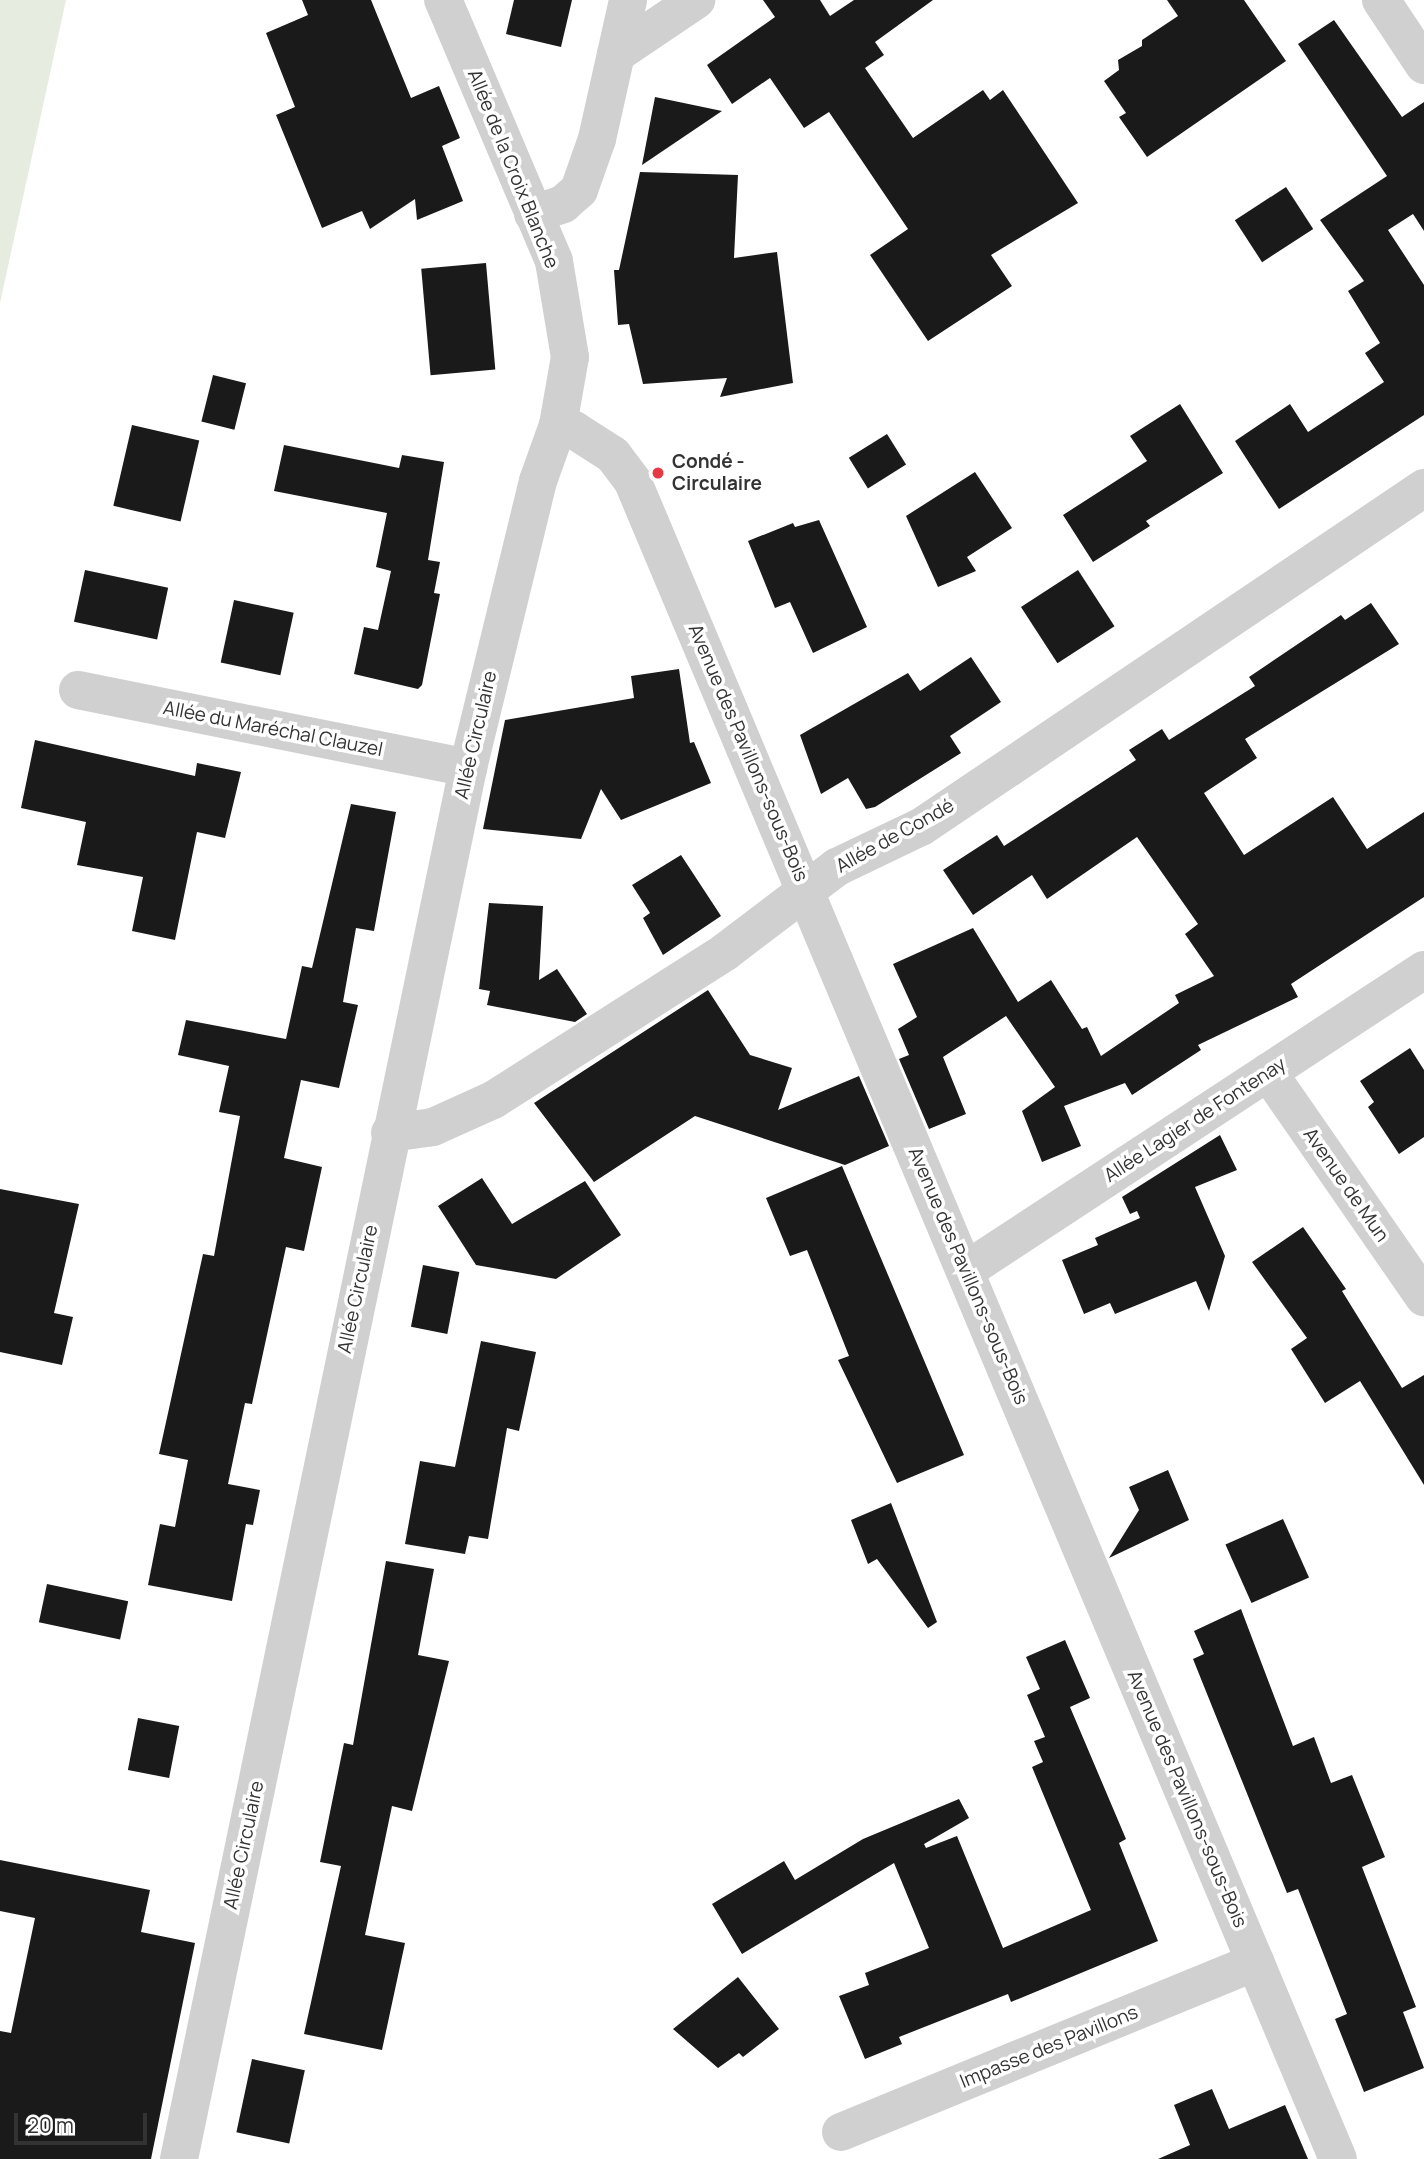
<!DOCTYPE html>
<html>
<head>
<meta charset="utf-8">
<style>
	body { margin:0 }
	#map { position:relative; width:1424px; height:2159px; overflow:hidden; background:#fff; font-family:Manrope,sans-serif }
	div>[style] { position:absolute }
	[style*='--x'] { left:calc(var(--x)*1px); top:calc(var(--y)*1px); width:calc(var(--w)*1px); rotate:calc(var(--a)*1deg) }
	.green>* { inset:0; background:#e6ecdf }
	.building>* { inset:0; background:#1a1a1a; transform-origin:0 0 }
	.minor>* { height:38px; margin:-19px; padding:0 19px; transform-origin:19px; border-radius:19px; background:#d0d0d0 }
	.dots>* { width:19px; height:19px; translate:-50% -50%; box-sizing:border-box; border:4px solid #fff; border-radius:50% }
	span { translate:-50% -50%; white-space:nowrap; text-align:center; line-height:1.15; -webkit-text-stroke:7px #fff; paint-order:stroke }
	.street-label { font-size:19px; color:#333 }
	.poi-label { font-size:19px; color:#333; font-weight:700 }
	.left { translate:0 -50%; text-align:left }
	.scale { position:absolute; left:14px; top:2113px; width:133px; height:32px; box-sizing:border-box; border:4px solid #333; border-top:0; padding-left:9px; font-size:21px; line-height:24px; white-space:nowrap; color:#333; -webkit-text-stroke:5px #fff; paint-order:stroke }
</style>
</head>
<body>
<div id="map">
	<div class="green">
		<div style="clip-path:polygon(0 0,66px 0,0 303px)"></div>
	</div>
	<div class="building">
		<div style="clip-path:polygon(302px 0,371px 0,411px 98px,439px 86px,460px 138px,442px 146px,463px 201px,417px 220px,415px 199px,370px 229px,362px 211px,322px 228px,276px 115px,295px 107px,266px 33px,308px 15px)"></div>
		<div style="clip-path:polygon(514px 0,572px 0,561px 47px,506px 34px)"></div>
		<div style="clip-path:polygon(763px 0,820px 0,830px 16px,854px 0,933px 0,875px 42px,884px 55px,865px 68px,913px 138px,983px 90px,990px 100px,1003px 90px,1078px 203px,991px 255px,1012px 286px,928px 341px,870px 255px,908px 229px,829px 112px,804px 128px,770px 78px,732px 104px,707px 65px,775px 17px)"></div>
		<div style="clip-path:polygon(1167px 0,1244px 0,1286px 61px,1147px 157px,1119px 117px,1126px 113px,1104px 81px,1119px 70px,1118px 60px,1142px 46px,1142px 40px,1178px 16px)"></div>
		<div style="clip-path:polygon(1334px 20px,1402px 117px,1424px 102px,1424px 231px,1413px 214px,1388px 230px,1424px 285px,1424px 415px,1279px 509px,1235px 441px,1290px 404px,1308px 432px,1384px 382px,1365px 353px,1380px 343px,1348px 291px,1364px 281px,1320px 220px,1387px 176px,1298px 44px)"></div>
		<div style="clip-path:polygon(655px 97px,722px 111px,642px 165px)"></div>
		<div style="clip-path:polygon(640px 172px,738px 175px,734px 258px,777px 252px,793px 383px,720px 397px,727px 378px,643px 384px,629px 324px,618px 325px,614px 270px,619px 270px)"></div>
		<div style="left:1286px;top:187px;width:50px;height:61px;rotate:57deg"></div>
		<div style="left:486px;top:263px;width:107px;height:65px;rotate:85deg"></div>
		<div style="left:213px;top:375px;width:34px;height:48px;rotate:14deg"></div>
		<div style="clip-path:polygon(1180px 404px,1223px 473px,1146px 521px,1150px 526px,1093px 562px,1063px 515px,1147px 461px,1130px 436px)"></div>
		<div style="left:132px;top:425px;width:69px;height:83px;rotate:13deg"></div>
		<div style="left:887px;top:434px;width:36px;height:45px;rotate:58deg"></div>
		<div style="clip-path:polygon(284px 445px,399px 468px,402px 455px,444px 462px,428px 560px,440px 562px,434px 593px,440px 594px,422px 685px,418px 689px,354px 674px,364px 627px,378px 630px,391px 571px,376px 567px,387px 513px,274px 491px)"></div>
		<div style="clip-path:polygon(975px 472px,1012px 528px,967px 557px,976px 571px,938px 587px,906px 516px)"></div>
		<div style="clip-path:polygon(819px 520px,867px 627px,813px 653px,790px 602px,775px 608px,748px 541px,793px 523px,795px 527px)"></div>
		<div style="left:85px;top:570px;width:85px;height:53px;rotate:12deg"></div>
		<div style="left:1078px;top:570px;width:67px;height:68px;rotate:57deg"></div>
		<div style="left:234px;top:600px;width:61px;height:64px;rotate:12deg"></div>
		<div style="clip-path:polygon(1371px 603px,1399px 644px,1245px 739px,1257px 758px,1204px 793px,1244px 855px,1333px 797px,1367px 849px,1424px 812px,1424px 897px,1291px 984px,1298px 997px,1198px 1045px,1201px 1050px,1132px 1095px,1125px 1083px,1064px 1106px,1081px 1146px,1042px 1162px,1022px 1111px,1055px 1087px,1006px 1016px,943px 1057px,966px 1114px,929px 1129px,899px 1059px,909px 1055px,898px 1029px,917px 1017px,893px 964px,973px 928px,1018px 1002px,1051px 980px,1082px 1029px,1087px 1027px,1101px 1056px,1179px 1003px,1175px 995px,1214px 976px,1185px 934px,1198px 924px,1137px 837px,1047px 899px,1032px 875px,973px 915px,943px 870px,997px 835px,1004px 846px,1136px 760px,1129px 750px,1162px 729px,1169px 740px,1255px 686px,1249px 677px,1341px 615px,1345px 620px)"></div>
		<div style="clip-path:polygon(971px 657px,1001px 702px,950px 736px,961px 753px,875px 807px,866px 809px,848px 778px,821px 794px,800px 735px,908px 673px,920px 691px)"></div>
		<div style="clip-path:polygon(679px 669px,690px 743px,694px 742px,711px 783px,621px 820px,601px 789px,581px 839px,483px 829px,505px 720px,634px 698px,631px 676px)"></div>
		<div style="clip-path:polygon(35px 740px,195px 776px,197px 763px,241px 772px,225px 838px,197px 832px,175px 940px,132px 931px,143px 877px,77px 865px,86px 822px,21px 808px)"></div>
		<div style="clip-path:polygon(351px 804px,396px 812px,374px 931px,356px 928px,343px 1002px,358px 1005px,339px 1088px,301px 1080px,284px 1158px,322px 1167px,304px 1251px,286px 1247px,252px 1404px,245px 1403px,228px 1484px,260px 1490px,253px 1525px,246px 1524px,232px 1601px,148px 1585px,160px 1524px,175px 1527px,188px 1460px,159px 1454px,203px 1254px,214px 1256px,240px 1116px,219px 1112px,229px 1066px,178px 1055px,186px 1020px,286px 1039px,302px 966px,312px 968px)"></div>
		<div style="clip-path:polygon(681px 855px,721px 916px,663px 955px,643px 918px,650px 913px,632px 885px)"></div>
		<div style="clip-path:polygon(489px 903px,543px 906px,539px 980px,557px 969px,587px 1014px,575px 1022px,487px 1005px,490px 991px,479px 989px)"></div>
		<div style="clip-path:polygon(708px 990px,750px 1055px,792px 1068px,778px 1110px,859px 1076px,889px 1146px,845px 1165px,695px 1116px,594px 1182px,534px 1103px)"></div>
		<div style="clip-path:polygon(1410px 1048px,1424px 1070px,1424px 1137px,1399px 1154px,1368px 1107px,1374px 1102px,1360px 1081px)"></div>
		<div style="clip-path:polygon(1220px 1135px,1237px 1170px,1195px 1187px,1225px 1256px,1209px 1311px,1196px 1281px,1115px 1314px,1110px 1303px,1084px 1314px,1062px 1260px,1098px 1245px,1095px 1238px,1140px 1218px,1137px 1211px,1130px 1214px,1122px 1197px)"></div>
		<div style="clip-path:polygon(842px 1166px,964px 1455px,897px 1483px,838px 1360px,849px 1356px,807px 1250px,790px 1256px,766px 1198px)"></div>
		<div style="clip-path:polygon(482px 1178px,512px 1224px,585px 1181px,621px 1235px,556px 1279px,476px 1265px,438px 1206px)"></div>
		<div style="clip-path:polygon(0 1189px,79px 1204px,54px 1313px,73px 1317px,62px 1365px,0 1352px)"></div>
		<div style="clip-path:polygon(1303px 1227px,1346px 1289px,1342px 1291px,1402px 1388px,1424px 1375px,1424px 1485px,1360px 1381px,1325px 1403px,1291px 1349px,1307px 1338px,1252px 1262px)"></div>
		<div style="left:423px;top:1265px;width:37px;height:63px;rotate:11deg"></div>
		<div style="clip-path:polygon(481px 1341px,536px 1352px,519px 1431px,507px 1428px,488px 1539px,469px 1536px,465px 1554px,405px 1544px,420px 1461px,455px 1467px)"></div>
		<div style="clip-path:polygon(1168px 1470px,1189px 1520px,1109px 1558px,1139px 1510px,1129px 1487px)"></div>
		<div style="clip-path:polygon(891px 1503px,937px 1622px,928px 1628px,877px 1559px,868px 1564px,851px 1520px)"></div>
		<div style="left:1283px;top:1519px;width:64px;height:63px;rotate:66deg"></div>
		<div style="clip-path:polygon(386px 1561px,434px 1569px,418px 1655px,449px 1661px,412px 1811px,392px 1806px,365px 1935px,405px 1943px,382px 2050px,304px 2034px,341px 1866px,320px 1862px,344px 1743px,353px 1745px)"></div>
		<div style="left:47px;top:1584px;width:83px;height:39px;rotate:12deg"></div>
		<div style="clip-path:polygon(1241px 1609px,1293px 1746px,1314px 1737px,1331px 1783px,1352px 1775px,1385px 1857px,1362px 1867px,1416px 2007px,1403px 2012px,1424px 2068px,1364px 2092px,1335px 2019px,1347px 2014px,1298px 1889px,1287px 1893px,1193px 1659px,1204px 1654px,1194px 1631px)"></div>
		<div style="clip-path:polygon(1065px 1640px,1090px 1698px,1070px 1707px,1126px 1839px,1119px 1843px,1158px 1941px,1011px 2002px,1008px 1994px,899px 2037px,902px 2044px,865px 2059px,839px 1996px,869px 1985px,865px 1973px,929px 1948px,894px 1863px,742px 1954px,712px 1904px,784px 1861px,795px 1880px,863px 1839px,959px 1799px,969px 1818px,924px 1844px,926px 1848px,957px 1836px,1003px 1948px,1091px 1910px,1032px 1767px,1043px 1762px,1034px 1741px,1045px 1737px,1027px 1695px,1040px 1689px,1026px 1657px)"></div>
		<div style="left:138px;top:1718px;width:42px;height:53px;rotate:11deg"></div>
		<div style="clip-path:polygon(0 1860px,150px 1890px,141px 1932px,195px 1943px,151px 2159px,0 2159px,0 2031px,11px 2033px,35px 1918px,0 1911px)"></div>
		<div style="clip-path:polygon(738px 1977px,779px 2029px,743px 2057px,739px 2053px,718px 2068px,673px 2029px)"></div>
		<div style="left:252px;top:2059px;width:54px;height:75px;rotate:12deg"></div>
		<div style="clip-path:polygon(1212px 2089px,1229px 2129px,1285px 2105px,1308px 2159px,1158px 2159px,1190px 2145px,1174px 2105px)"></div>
	</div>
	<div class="minor">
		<div style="--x:1381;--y:0;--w:78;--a:56.5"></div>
		<div style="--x:616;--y:54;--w:97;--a:-34"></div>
		<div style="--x:533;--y:214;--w:32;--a:-18"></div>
		<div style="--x:563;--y:204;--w:21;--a:-41"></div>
		<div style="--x:579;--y:190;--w:54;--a:-70.6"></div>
		<div style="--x:597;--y:139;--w:142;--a:-77.4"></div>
		<div style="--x:558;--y:425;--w:17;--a:17"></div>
		<div style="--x:574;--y:430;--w:46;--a:32.7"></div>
		<div style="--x:613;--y:455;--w:34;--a:53"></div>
		<div style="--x:633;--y:482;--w:1819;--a:67.2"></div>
		<div style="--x:78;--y:690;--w:398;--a:11.3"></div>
		<div style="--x:1268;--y:1072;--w:274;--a:55.3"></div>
		<div style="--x:390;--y:1133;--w:43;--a:-7.9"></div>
		<div style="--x:433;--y:1127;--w:66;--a:-24.2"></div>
		<div style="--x:493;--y:1100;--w:275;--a:-32.5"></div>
		<div style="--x:725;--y:952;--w:141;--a:-37.2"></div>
		<div style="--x:837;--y:867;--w:93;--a:-25.5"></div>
		<div style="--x:921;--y:827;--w:607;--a:-33.98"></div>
		<div style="--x:965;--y:1271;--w:549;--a:-33.26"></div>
		<div style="--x:841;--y:2132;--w:448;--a:-22.3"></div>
		<div style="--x:179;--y:2159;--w:1421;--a:-78.26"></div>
		<div style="--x:468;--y:768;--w:295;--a:-76.3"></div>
		<div style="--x:538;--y:481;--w:59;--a:-70.3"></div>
		<div style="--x:558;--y:425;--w:69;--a:-80"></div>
		<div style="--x:570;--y:357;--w:97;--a:-99.5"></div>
		<div style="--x:554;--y:261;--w:284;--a:-113"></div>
	</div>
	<div class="dots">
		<div style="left:658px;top:473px;background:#e63946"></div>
	</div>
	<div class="street-label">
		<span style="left:513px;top:169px;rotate:68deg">Allée de la Croix Blanche</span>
		<span style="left:273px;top:729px;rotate:11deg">Allée du Maréchal Clauzel</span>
		<span style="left:476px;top:735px;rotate:-77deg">Allée Circulaire</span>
		<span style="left:748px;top:753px;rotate:67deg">Avenue des Pavillons-sous-Bois</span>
		<span style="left:895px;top:836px;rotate:-29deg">Allée de Condé</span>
		<span style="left:1195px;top:1120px;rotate:-33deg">Allée Lagier de Fontenay</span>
		<span style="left:1346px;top:1185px;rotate:55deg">Avenue de Mun</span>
		<span style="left:968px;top:1276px;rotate:67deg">Avenue des Pavillons-sous-Bois</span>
		<span style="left:358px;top:1289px;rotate:-78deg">Allée Circulaire</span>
		<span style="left:1187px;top:1799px;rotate:67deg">Avenue des Pavillons-sous-Bois</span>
		<span style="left:244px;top:1845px;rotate:-78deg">Allée Circulaire</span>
		<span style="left:1049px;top:2047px;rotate:-22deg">Impasse des Pavillons</span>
	</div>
	<div class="poi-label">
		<span class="left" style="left:672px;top:473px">Condé -<br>Circulaire</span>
	</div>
	<div class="scale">20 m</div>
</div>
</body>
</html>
